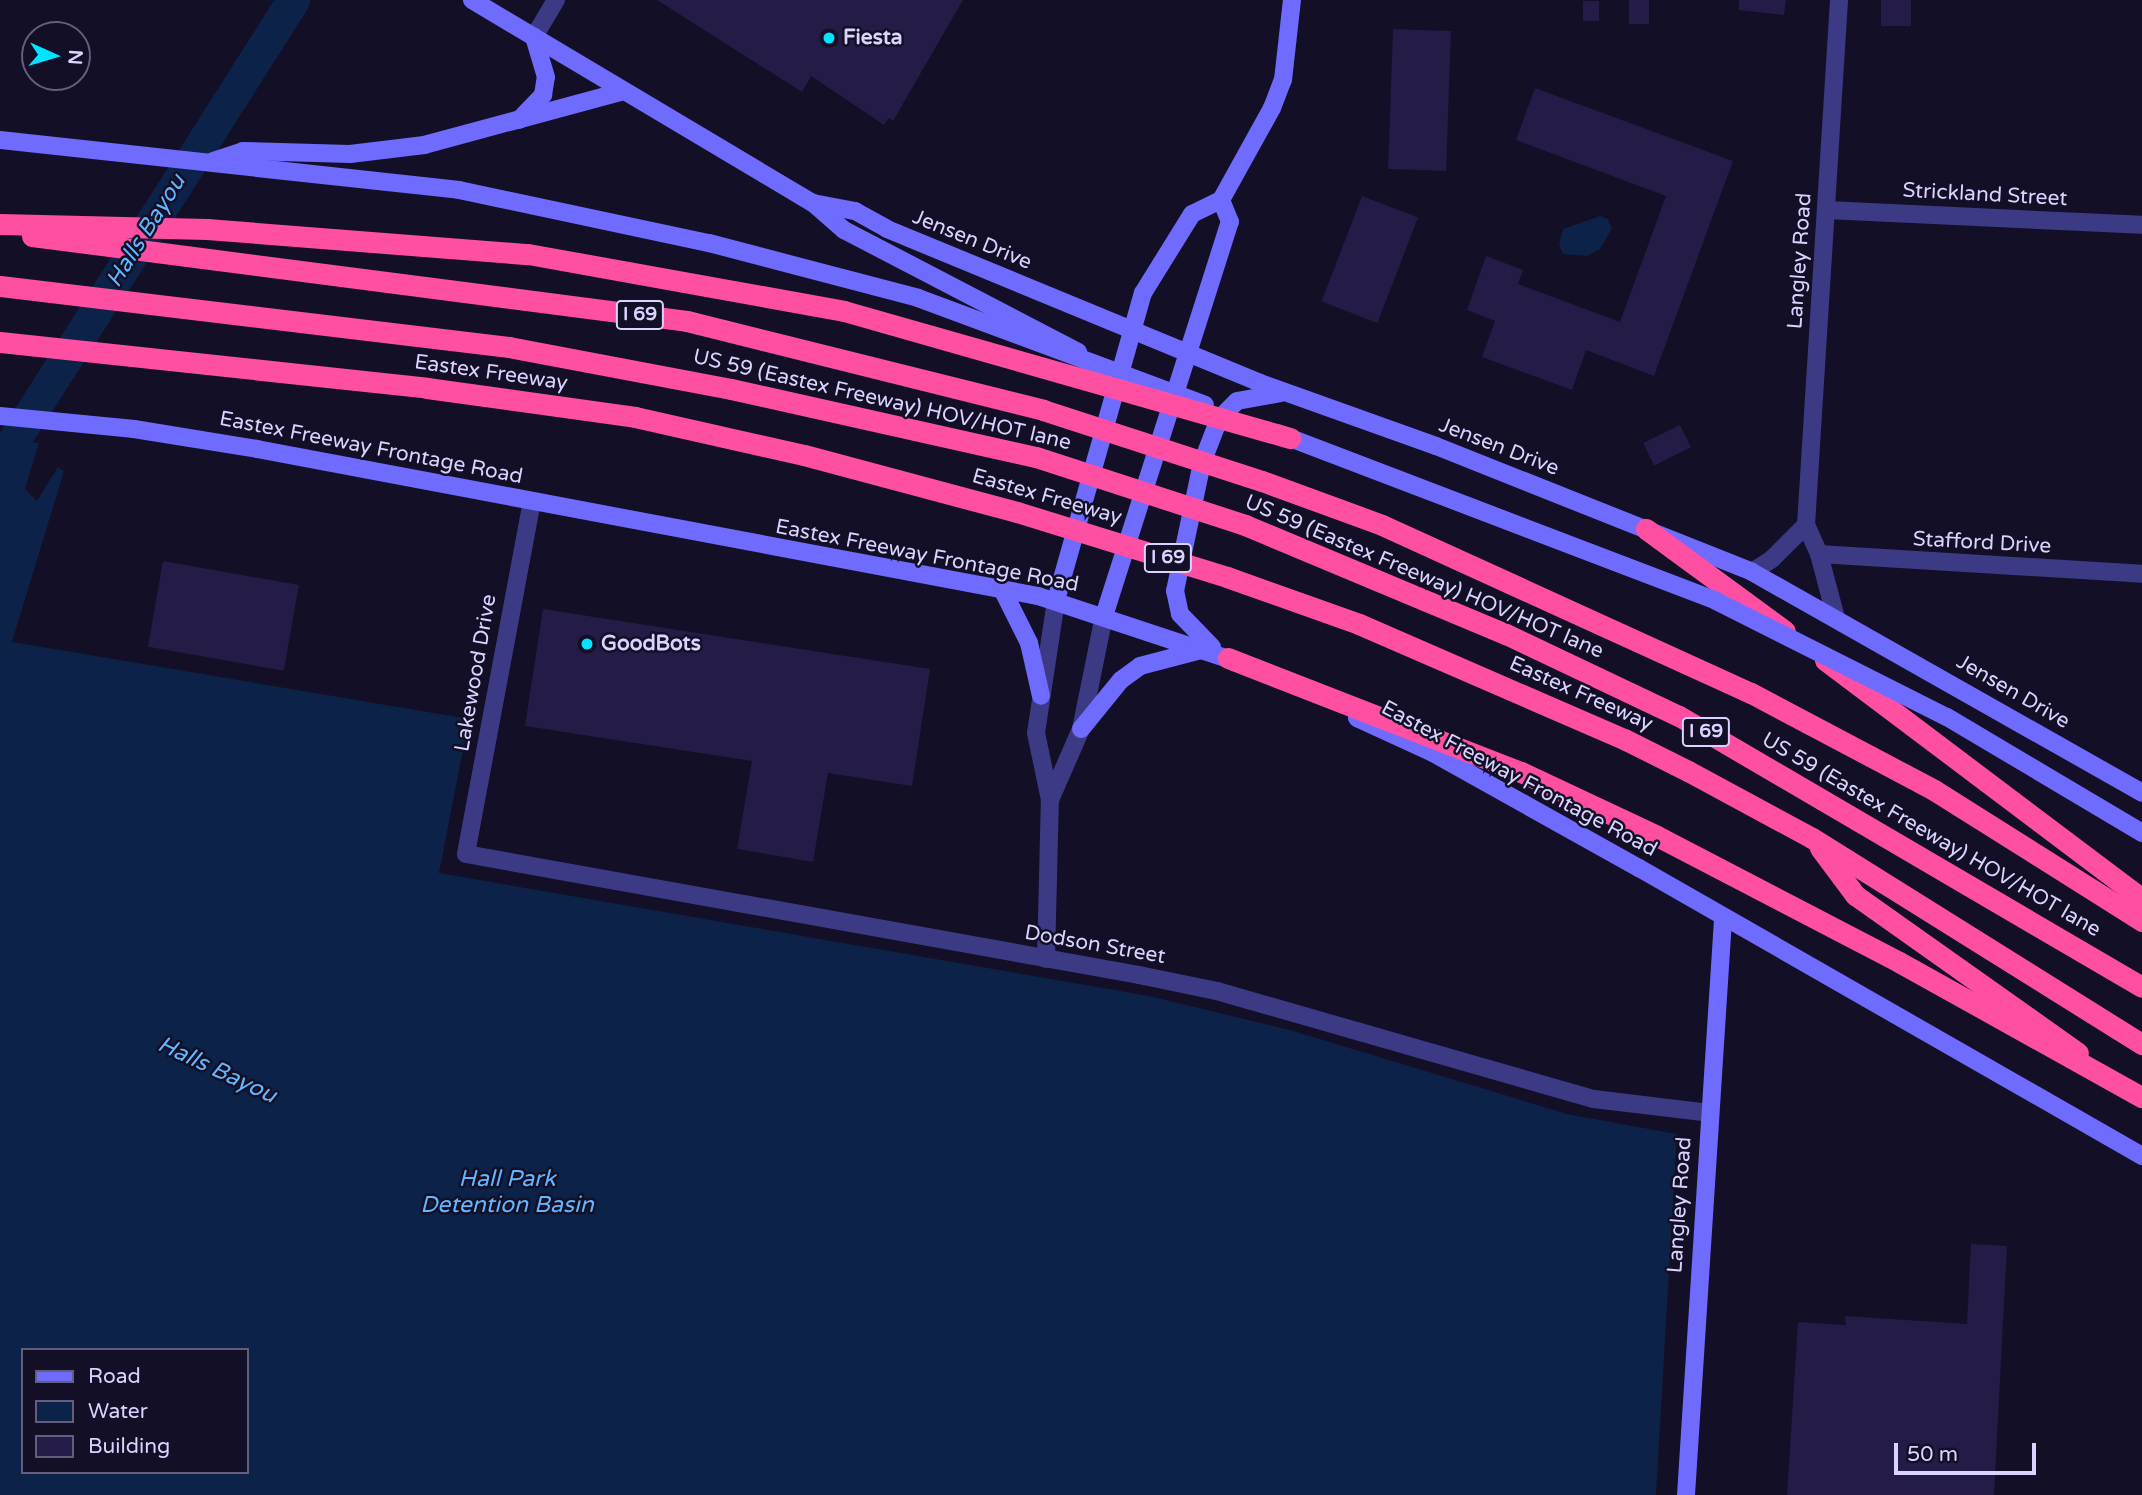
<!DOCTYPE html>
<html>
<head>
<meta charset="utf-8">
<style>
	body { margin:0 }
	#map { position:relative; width:2142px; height:1495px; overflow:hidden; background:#130f26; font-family:"Varela Round",sans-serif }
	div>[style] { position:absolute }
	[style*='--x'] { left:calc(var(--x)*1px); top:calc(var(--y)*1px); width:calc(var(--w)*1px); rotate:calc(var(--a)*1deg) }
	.water>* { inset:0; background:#0c2248 }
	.river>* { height:33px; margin:-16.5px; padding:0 16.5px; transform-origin:16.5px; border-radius:16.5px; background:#0c2248 }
	.building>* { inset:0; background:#241b47; transform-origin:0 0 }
	.street>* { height:18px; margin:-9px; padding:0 9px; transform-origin:9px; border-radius:9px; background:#3d3a85 }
	.secondary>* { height:18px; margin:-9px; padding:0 9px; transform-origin:9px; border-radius:9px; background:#6f6bff }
	.highway>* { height:21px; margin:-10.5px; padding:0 10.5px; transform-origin:10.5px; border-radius:10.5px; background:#ff4fa3 }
	.secondary-bridge>* { height:18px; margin:-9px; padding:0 9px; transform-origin:9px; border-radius:9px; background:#6f6bff }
	.highway-bridge>* { height:21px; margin:-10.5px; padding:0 10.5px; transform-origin:10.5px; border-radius:10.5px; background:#ff4fa3 }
	.dots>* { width:19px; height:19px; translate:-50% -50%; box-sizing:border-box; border:4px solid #130f26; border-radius:50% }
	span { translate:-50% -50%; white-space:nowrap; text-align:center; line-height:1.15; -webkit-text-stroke:5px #130f26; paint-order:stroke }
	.shield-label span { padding:2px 5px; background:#130f26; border:2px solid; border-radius:5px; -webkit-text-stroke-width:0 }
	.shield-label { font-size:19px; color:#d9d4ff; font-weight:700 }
	.poi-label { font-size:21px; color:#d9d4ff; font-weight:700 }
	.left { translate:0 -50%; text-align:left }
	.street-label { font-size:21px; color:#d9d4ff }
	.water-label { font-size:23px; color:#62b6ff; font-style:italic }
	.legend { position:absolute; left:21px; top:1348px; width:228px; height:126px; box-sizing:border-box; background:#130f26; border:2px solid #625e7d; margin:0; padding:9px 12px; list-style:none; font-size:21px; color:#d9d4ff }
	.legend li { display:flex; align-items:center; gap:14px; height:35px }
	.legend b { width:35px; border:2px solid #625e7d }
	.north { position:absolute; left:21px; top:21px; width:70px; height:70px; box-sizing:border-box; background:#130f26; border:2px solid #625e7d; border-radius:50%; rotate:94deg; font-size:19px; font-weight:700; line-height:28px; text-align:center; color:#d9d4ff }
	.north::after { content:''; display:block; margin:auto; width:24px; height:32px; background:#00e5ff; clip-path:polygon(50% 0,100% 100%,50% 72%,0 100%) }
	.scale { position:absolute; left:1894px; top:1443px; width:142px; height:32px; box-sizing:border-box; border:4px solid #d9d4ff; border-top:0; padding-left:9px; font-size:21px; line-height:24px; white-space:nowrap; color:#d9d4ff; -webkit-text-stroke:5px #130f26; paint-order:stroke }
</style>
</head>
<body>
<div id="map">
	<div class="water">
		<div style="clip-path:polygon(1600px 216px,1608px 219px,1612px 229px,1600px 249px,1587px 256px,1563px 254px,1559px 244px,1563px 229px)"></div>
		<div style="clip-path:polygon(evenodd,0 439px,39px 443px,25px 489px,37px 501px,58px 467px,64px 471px,12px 642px,469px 719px,439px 873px,1149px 996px,1290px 1030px,1567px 1114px,1677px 1134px,1656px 1495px,0 1495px,0 439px,23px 1350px,247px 1350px,247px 1472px,23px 1472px,23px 1350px)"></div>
	</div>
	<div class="river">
		<div style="--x:0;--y:462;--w:547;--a:-57.62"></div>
	</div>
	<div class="building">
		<div style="clip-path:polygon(657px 0,963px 0,893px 121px,889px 118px,884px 125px,811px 76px,802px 92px)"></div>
		<div style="left:1629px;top:0;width:20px;height:24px"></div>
		<div style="clip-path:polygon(1739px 0,1786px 0,1784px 15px,1739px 10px)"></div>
		<div style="left:1881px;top:0;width:30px;height:26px"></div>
		<div style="left:1583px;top:1px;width:16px;height:20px"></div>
		<div style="left:1393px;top:29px;width:58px;height:140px;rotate:2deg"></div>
		<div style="clip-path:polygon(1535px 88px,1733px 161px,1654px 376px,1586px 350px,1572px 390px,1482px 357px,1495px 321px,1467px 310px,1486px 256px,1523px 270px,1518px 284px,1620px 322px,1666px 196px,1516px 140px)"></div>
		<div style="left:1362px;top:196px;width:60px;height:113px;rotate:21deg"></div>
		<div style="left:1680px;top:425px;width:25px;height:41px;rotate:64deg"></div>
		<div style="left:163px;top:561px;width:138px;height:87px;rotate:10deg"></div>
		<div style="clip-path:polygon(543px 609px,930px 669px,912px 786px,828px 773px,813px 862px,737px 849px,752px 761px,525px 726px)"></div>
		<div style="clip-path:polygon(1971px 1244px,2007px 1246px,1994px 1495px,1787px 1495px,1798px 1322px,1846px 1325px,1845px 1316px,1967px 1324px)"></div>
	</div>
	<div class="street">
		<div style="--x:534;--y:37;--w:43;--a:-59.3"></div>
		<div style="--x:1827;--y:210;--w:315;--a:2.7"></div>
		<div style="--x:532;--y:501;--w:359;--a:100.6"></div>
		<div style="--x:466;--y:854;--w:684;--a:10.19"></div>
		<div style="--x:1139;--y:975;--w:80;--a:11.6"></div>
		<div style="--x:1217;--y:991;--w:392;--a:16"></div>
		<div style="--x:1594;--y:1099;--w:116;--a:6.9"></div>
		<div style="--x:1819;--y:554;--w:324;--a:3.5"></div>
		<div style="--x:1752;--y:572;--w:24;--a:-33"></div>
		<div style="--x:1772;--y:559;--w:48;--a:-45"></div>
		<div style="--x:1836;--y:618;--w:66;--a:-104.9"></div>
		<div style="--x:1819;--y:554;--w:32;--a:-114"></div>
		<div style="--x:1806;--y:525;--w:526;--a:-86.4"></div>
		<div style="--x:1050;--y:800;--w:77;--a:-66.4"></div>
		<div style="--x:1081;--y:729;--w:115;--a:-78.5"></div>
		<div style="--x:1046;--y:959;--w:159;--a:-88.6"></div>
		<div style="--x:1050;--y:800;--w:68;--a:-101.8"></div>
		<div style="--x:1036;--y:733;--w:134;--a:-81.4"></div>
	</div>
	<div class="secondary">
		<div style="--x:472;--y:0;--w:397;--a:30.8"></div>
		<div style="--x:813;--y:203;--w:41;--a:41.1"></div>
		<div style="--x:844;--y:230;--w:264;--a:27.5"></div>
		<div style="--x:519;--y:120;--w:35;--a:-46"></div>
		<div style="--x:543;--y:95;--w:18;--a:-81"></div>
		<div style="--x:546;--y:77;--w:42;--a:-106.7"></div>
		<div style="--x:0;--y:140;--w:462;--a:6.2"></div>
		<div style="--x:213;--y:161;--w:32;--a:-18"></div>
		<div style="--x:243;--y:151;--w:107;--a:1.6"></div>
		<div style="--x:350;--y:154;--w:75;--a:-6.9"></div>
		<div style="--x:424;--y:145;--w:207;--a:-15.1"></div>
		<div style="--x:813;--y:203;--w:43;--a:10.8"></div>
		<div style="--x:855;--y:211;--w:37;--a:29"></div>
		<div style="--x:887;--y:229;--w:404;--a:22.4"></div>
		<div style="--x:1260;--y:383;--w:187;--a:19.7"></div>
		<div style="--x:1436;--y:446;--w:340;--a:21.7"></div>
		<div style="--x:1752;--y:572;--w:448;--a:29.5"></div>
		<div style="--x:0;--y:416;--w:135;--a:5.5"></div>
		<div style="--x:134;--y:429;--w:125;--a:9.2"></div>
		<div style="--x:257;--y:449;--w:795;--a:10.66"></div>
		<div style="--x:1038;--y:596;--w:213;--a:18.3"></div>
		<div style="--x:1002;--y:589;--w:60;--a:63.4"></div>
		<div style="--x:1029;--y:643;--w:54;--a:77.2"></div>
		<div style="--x:1056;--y:600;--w:319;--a:-74.2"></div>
		<div style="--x:1143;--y:293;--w:93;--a:-58.2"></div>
		<div style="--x:1192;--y:214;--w:32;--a:-26"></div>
		<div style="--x:1221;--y:200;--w:105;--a:-61"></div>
		<div style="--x:1272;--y:108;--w:30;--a:-69"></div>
		<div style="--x:1283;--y:80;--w:81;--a:-83.6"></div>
		<div style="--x:1104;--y:616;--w:414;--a:-72.3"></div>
		<div style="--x:1230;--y:222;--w:24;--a:-112"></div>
		<div style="--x:1212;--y:647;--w:46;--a:-134.1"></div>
		<div style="--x:1180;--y:614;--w:24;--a:-102"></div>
		<div style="--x:1175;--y:591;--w:131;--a:-78.1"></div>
		<div style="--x:1202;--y:463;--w:47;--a:-68.9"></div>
		<div style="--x:1219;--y:419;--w:25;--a:-45"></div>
		<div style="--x:1237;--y:401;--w:45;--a:-10.3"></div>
		<div style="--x:1357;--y:718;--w:84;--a:24.7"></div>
		<div style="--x:1433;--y:753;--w:236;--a:29.2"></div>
		<div style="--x:1639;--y:868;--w:580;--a:29.79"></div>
		<div style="--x:1081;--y:729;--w:63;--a:-50.8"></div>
		<div style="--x:1121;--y:680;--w:24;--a:-36"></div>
		<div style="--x:1140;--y:666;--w:67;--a:-14.7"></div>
		<div style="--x:1686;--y:1495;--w:577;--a:-86.32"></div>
	</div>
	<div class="highway">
		<div style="--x:1262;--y:481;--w:128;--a:20.1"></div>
		<div style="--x:1382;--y:525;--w:405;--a:24.5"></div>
		<div style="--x:1751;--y:693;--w:207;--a:27.9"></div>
		<div style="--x:1934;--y:790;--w:246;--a:32.2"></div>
		<div style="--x:1245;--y:525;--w:283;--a:22.7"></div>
		<div style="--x:1506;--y:634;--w:191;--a:25.4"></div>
		<div style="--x:1679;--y:716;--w:536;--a:30.34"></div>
		<div style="--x:1646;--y:529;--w:172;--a:36.3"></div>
		<div style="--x:1227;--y:577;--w:140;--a:19.6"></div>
		<div style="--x:1359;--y:624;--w:289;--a:23.5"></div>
		<div style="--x:1624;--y:739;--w:72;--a:26.6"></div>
		<div style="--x:1688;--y:771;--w:141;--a:28.4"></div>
		<div style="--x:1812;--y:838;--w:389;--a:32"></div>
		<div style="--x:1228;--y:658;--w:314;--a:21.3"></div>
		<div style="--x:1521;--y:772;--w:150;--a:25.2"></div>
		<div style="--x:1657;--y:836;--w:273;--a:27.5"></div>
		<div style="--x:1825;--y:660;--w:397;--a:37"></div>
		<div style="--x:1820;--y:848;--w:59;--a:53.3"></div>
		<div style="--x:1855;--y:895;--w:273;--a:35.3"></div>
	</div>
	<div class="secondary-bridge">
		<div style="--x:459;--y:190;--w:256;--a:12"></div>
		<div style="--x:709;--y:243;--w:216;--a:14.7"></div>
		<div style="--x:918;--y:298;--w:306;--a:20.4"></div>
		<div style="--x:1277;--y:433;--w:470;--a:20.9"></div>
		<div style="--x:1716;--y:601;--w:258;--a:26.7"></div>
		<div style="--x:1947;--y:717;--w:227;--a:30.7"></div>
	</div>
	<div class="highway-bridge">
		<div style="--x:0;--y:224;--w:207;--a:1.4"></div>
		<div style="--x:207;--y:229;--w:322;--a:4.5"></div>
		<div style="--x:528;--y:254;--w:321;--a:10.2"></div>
		<div style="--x:844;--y:311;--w:464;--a:15.9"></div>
		<div style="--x:32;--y:236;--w:660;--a:7.39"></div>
		<div style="--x:687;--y:321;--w:367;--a:14"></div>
		<div style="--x:1043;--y:410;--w:230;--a:18"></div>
		<div style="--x:0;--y:286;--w:513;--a:6.83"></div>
		<div style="--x:509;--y:347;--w:226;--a:10.7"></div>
		<div style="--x:731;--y:389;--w:312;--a:12.6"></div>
		<div style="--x:1036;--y:457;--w:220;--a:18"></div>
		<div style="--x:0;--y:342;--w:429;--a:6.1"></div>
		<div style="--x:427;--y:388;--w:210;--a:7.9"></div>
		<div style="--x:635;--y:417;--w:173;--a:12.7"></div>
		<div style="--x:804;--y:455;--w:220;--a:15"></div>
		<div style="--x:1017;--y:512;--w:220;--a:17.2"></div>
		<div style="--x:1899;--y:962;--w:278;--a:29.1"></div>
	</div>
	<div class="dots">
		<div style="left:829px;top:38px;background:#00e5ff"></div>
		<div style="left:587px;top:644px;background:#00e5ff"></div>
	</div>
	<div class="shield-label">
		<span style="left:640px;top:315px">I 69</span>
		<span style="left:1168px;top:558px">I 69</span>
		<span style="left:1706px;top:732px">I 69</span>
	</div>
	<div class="poi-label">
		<span class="left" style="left:843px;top:38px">Fiesta</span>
		<span class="left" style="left:601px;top:644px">GoodBots</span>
	</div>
	<div class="street-label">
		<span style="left:1985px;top:195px;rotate:3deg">Strickland Street</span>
		<span style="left:972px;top:240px;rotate:22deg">Jensen Drive</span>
		<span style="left:1800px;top:261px;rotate:-86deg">Langley Road</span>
		<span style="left:491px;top:373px;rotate:8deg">Eastex Freeway</span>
		<span style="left:882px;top:400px;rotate:13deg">US 59 (Eastex Freeway) HOV/HOT lane</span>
		<span style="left:1499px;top:447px;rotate:21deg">Jensen Drive</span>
		<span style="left:371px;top:448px;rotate:11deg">Eastex Freeway Frontage Road</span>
		<span style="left:1047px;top:497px;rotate:16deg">Eastex Freeway</span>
		<span style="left:1982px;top:543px;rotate:3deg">Stafford Drive</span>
		<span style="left:927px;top:556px;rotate:11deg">Eastex Freeway Frontage Road</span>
		<span style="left:1424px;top:577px;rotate:23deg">US 59 (Eastex Freeway) HOV/HOT lane</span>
		<span style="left:476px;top:673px;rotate:-80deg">Lakewood Drive</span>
		<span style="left:2013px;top:692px;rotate:30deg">Jensen Drive</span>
		<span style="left:1581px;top:694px;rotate:24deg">Eastex Freeway</span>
		<span style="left:1519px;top:779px;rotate:28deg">Eastex Freeway Frontage Road</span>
		<span style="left:1931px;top:835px;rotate:30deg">US 59 (Eastex Freeway) HOV/HOT lane</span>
		<span style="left:1095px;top:945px;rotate:10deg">Dodson Street</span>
		<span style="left:1680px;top:1205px;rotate:-86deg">Langley Road</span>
	</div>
	<div class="water-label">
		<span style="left:146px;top:231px;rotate:-58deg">Halls Bayou</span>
		<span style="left:217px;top:1070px;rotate:25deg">Halls Bayou</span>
		<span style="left:507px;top:1192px">Hall Park<br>Detention Basin</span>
	</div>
	<ul class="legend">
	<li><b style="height:9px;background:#6f6bff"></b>Road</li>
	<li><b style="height:19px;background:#0c2248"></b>Water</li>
	<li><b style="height:19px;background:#241b47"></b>Building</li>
	</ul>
	<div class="north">N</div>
	<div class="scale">50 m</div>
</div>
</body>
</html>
